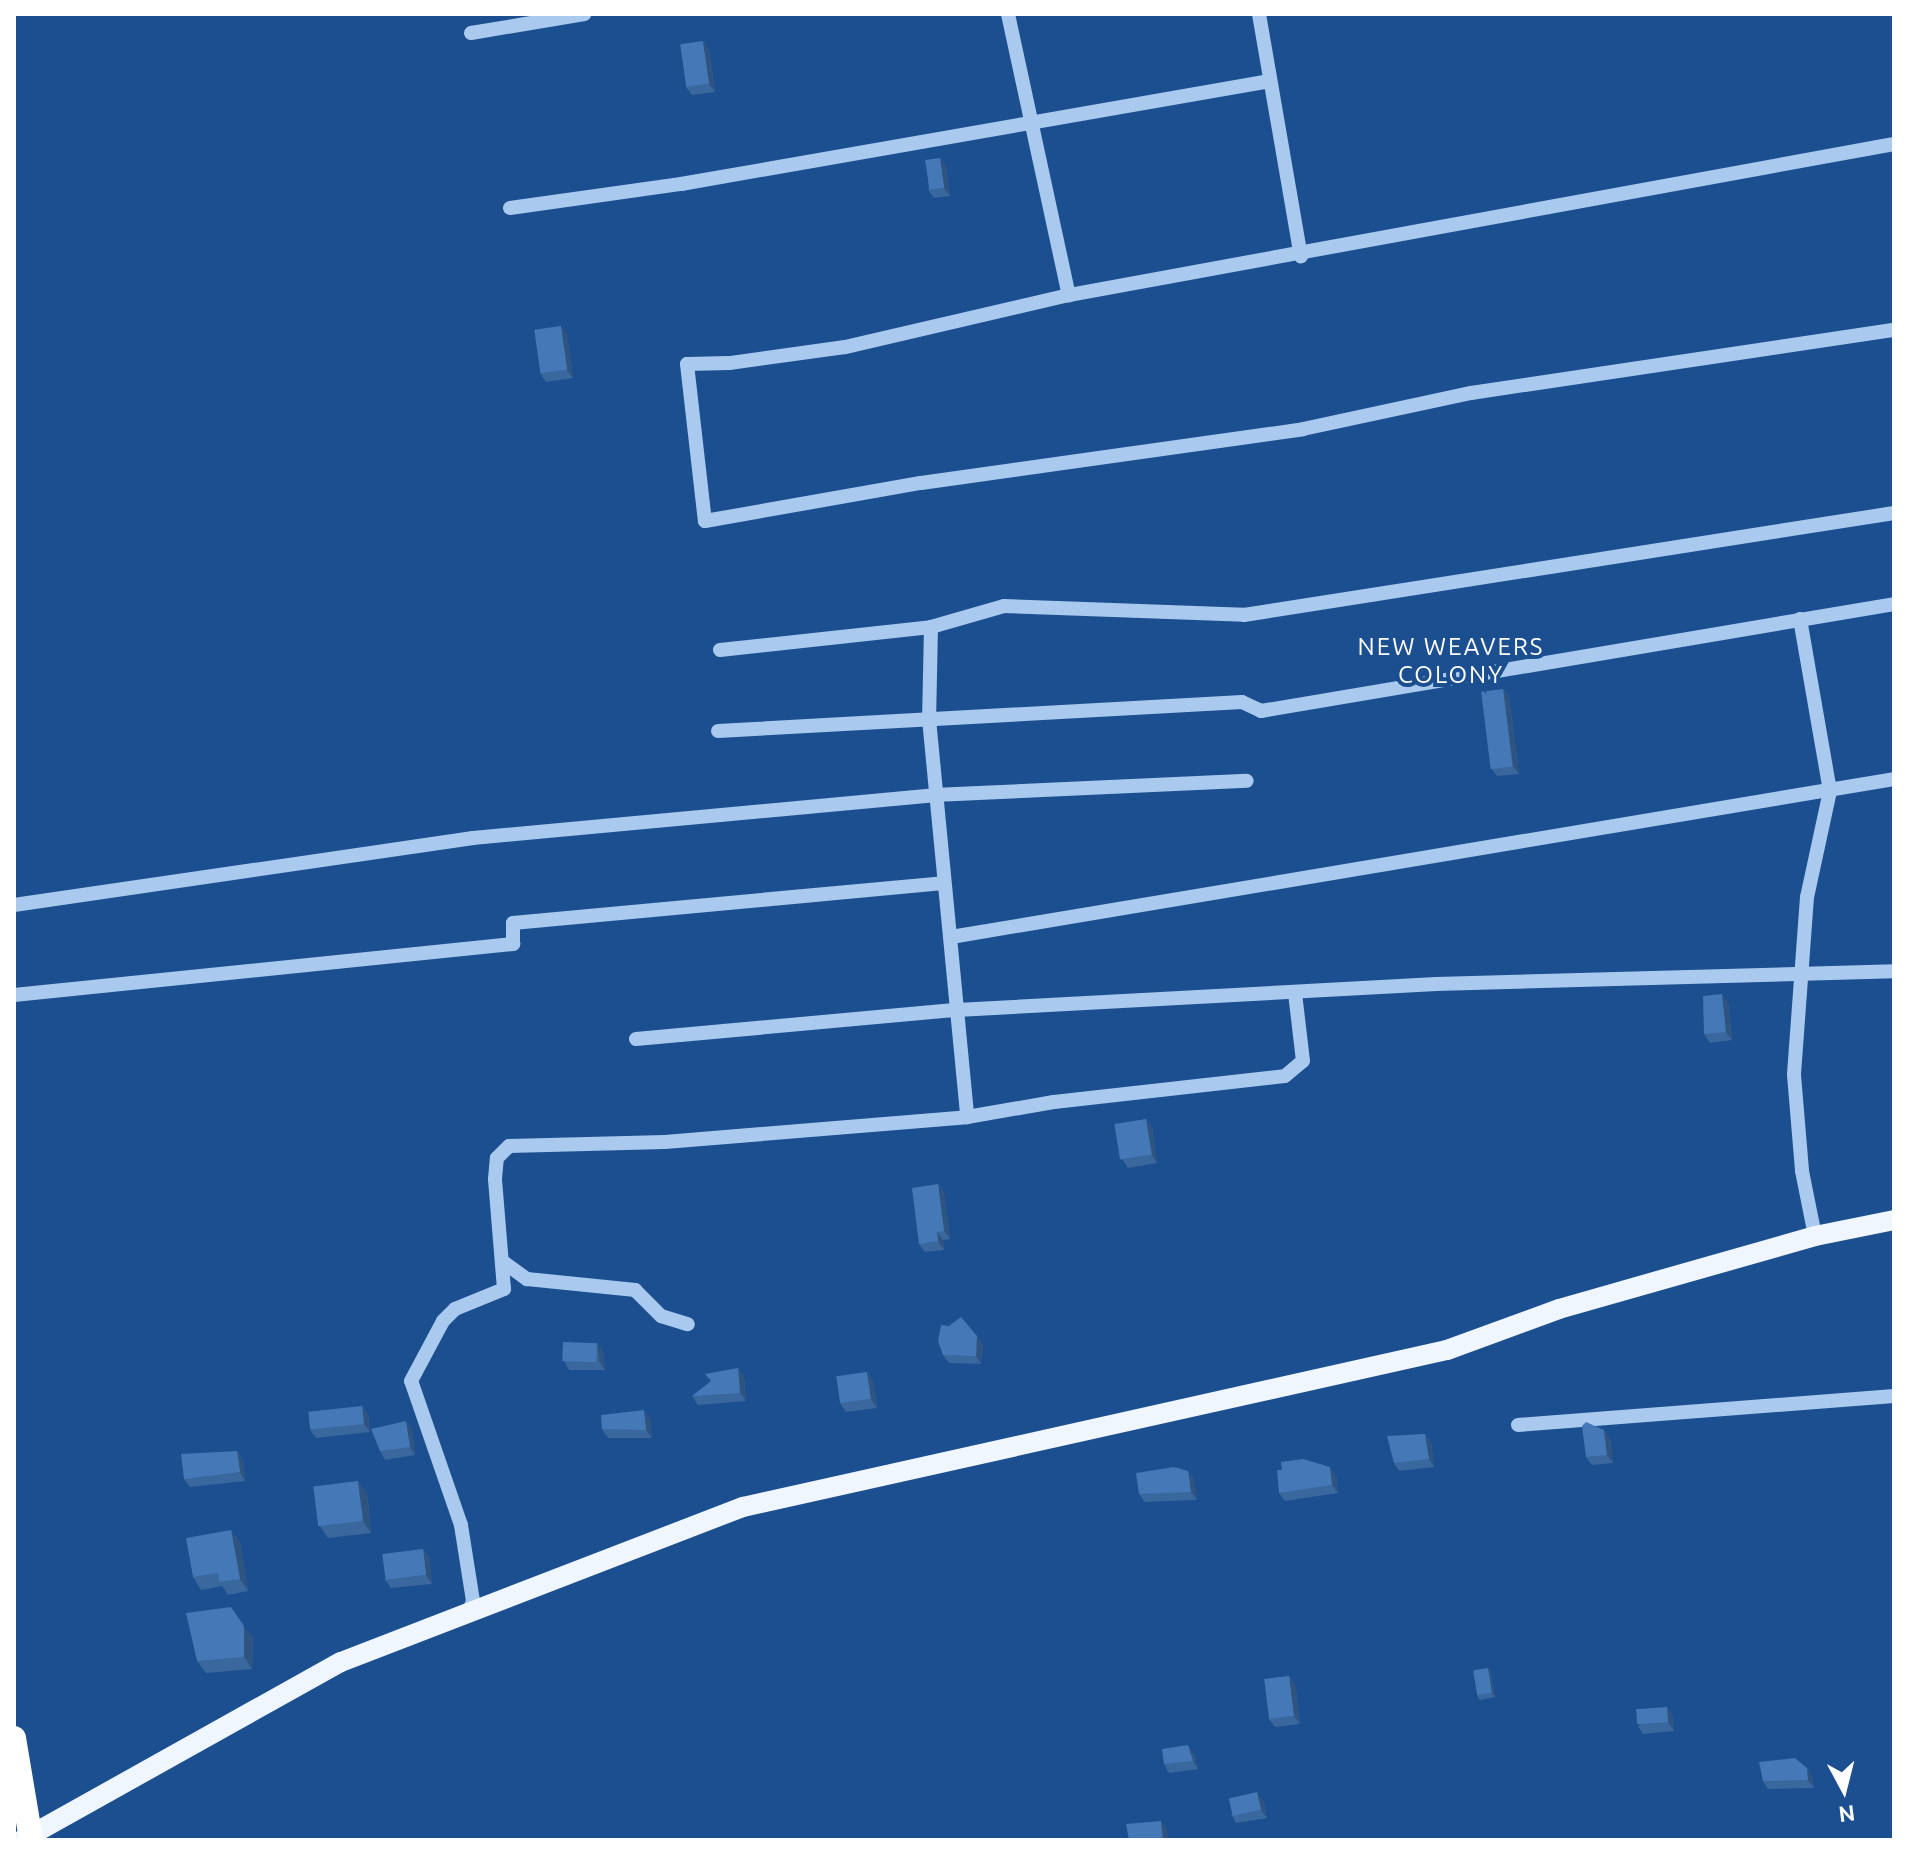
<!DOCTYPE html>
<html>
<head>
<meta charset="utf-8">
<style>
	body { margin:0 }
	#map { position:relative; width:1908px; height:1854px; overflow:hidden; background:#1b4f8f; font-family:Ubuntu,sans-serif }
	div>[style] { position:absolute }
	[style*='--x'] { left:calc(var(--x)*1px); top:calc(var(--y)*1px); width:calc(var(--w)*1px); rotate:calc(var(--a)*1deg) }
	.minor>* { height:14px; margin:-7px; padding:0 7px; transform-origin:7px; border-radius:7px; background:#a9c9ee }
	.major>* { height:20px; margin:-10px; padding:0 10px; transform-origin:10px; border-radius:10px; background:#f0f6ff }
	.highway>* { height:24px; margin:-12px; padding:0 12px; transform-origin:12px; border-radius:12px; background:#fff }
	.wall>* { inset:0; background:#3a679d }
	.shaded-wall>* { inset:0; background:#305480 }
	.building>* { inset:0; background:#4478b7; transform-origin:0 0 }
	span { translate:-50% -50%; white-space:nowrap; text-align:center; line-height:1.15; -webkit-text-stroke:8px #1b4f8f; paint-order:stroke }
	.neighbourhood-label { font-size:24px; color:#fff; letter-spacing:2px }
	.frame { position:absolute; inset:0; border:16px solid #fff; pointer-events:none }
	.north { position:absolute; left:1804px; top:1750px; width:80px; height:80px; -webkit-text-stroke:6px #1b4f8f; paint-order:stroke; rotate:173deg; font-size:22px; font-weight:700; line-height:32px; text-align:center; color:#fff }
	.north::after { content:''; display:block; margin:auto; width:28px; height:36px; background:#fff; clip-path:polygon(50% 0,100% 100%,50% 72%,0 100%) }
</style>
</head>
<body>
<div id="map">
	<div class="minor">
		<div style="--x:1008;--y:14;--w:288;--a:77.8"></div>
		<div style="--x:1259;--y:14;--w:246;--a:80.2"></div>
		<div style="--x:471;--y:33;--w:115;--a:-9.5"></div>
		<div style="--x:1894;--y:144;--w:839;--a:169.63"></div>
		<div style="--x:1069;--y:295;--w:230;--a:166.9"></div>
		<div style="--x:845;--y:347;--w:117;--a:172.1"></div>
		<div style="--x:729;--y:363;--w:42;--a:178.6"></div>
		<div style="--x:687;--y:364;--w:158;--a:83.5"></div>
		<div style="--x:705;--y:521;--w:219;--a:-10"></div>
		<div style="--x:921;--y:483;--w:386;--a:-8"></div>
		<div style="--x:1303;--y:429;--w:172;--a:-12.1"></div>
		<div style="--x:1471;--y:393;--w:428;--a:-8.5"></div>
		<div style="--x:510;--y:208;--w:173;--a:-8"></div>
		<div style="--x:681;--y:184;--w:598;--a:-9.92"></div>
		<div style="--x:1800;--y:619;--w:175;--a:80.1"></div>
		<div style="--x:1830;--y:791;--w:108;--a:102.2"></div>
		<div style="--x:1807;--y:897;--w:178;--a:94.2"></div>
		<div style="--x:1794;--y:1075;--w:96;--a:85.2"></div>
		<div style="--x:1802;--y:1171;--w:66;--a:78.7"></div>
		<div style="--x:931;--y:627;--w:92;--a:91.2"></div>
		<div style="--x:929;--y:719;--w:400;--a:84.5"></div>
		<div style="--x:720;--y:650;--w:212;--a:-6.2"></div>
		<div style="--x:931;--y:627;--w:76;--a:-16"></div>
		<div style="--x:1004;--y:606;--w:240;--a:2.1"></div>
		<div style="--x:1244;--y:615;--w:658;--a:-8.92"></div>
		<div style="--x:718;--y:731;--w:525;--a:-3.17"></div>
		<div style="--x:1242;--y:702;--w:21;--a:25"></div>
		<div style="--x:1261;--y:711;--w:642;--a:-9.59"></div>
		<div style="--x:14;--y:905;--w:464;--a:-8.3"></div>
		<div style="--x:473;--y:838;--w:463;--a:-5.3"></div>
		<div style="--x:934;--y:795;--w:313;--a:-2.6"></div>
		<div style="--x:951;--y:937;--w:956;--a:-9.51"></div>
		<div style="--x:14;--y:995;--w:502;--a:-5.84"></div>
		<div style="--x:513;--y:944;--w:21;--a:-90"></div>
		<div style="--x:513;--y:923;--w:432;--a:-5.3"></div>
		<div style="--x:636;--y:1039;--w:322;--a:-5.2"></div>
		<div style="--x:957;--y:1010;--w:480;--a:-3.1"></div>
		<div style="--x:1436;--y:984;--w:458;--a:-1.6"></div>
		<div style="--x:502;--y:1261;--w:31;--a:36"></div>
		<div style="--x:527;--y:1279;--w:109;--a:5.8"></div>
		<div style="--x:635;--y:1290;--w:37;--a:45"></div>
		<div style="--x:661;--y:1316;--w:28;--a:17"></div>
		<div style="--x:1518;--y:1425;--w:377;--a:-4.4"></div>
		<div style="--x:469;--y:1611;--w:11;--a:-68"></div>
		<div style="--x:473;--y:1601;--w:77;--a:-99"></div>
		<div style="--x:461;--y:1525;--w:152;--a:-109.1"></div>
		<div style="--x:411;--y:1381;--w:68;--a:-61.9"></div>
		<div style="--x:443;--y:1321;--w:17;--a:-45"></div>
		<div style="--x:455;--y:1309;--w:53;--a:-22.2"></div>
		<div style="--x:504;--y:1289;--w:110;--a:-94.7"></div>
		<div style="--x:495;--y:1179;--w:21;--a:-85"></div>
		<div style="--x:497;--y:1158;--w:17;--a:-45"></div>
		<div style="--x:509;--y:1146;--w:156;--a:-1.5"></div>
		<div style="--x:665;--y:1142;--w:303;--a:-4.7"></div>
		<div style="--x:967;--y:1117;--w:88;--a:-9.8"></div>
		<div style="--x:1054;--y:1102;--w:232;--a:-6.4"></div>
		<div style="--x:1285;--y:1076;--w:23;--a:-40"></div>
		<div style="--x:1303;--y:1061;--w:68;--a:-96.7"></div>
	</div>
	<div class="major">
		<div style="--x:22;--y:1840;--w:365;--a:-29.2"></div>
		<div style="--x:341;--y:1662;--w:431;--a:-21.1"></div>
		<div style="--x:743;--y:1507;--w:721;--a:-12.57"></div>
		<div style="--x:1447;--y:1350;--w:119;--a:-20.1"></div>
		<div style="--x:1559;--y:1309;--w:266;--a:-15.9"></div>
		<div style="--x:1815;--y:1236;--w:81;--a:-11.4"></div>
	</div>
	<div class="highway">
		<div style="--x:14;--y:1738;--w:103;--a:80.5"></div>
	</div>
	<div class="wall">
		<div style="clip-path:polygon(709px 49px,715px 92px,692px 95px,686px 87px)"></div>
		<div style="clip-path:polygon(940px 158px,946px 166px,950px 196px,934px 198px,928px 190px)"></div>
		<div style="clip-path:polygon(567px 334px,573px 378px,546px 382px,540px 373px)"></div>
		<div style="clip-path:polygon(1503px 689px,1509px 697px,1519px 774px,1497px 776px,1491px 768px)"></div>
		<div style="clip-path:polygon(1728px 1002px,1732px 1040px,1710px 1043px,1704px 1034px)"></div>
		<div style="clip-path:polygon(1146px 1119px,1152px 1127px,1157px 1163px,1128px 1168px,1122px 1159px)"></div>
		<div style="clip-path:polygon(938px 1184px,944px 1193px,950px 1239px,943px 1240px,944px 1250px,925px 1252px,919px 1244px)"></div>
		<div style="clip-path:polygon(597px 1343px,603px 1351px,605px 1370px,569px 1370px,564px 1361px)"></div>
		<div style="clip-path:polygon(983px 1344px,981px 1364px,949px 1363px,943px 1355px)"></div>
		<div style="clip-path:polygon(738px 1368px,744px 1377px,746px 1401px,698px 1405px,692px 1396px)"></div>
		<div style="clip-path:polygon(873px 1380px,877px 1408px,846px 1412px,840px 1403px)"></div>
		<div style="clip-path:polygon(362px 1406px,368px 1414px,370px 1432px,316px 1438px,310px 1430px)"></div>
		<div style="clip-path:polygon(650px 1418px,652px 1438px,608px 1438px,602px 1429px)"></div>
		<div style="clip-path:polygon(412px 1429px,415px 1455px,385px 1460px,380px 1451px)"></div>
		<div style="clip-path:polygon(1610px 1438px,1613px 1463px,1592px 1465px,1586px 1457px)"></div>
		<div style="clip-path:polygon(1431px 1442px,1434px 1467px,1399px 1471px,1394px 1463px)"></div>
		<div style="clip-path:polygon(237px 1451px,243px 1460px,245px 1481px,190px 1487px,184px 1479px)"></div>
		<div style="clip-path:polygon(1188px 1471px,1194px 1480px,1197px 1500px,1145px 1502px,1139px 1494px)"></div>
		<div style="clip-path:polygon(1336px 1476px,1338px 1493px,1285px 1501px,1279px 1493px)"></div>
		<div style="clip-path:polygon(367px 1493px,371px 1533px,328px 1538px,320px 1526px)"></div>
		<div style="clip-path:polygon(231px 1530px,240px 1543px,248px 1591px,228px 1595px,222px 1586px,201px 1590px,193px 1577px)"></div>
		<div style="clip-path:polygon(423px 1549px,429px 1557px,432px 1584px,391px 1588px,385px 1580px)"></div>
		<div style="clip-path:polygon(253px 1638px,252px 1669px,206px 1673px,197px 1661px)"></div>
		<div style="clip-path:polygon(1491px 1672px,1495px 1697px,1480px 1700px,1477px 1696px)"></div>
		<div style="clip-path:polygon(1289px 1676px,1295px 1684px,1300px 1724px,1275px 1727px,1269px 1719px)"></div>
		<div style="clip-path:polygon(1667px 1707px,1672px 1715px,1674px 1731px,1643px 1734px,1638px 1726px)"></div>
		<div style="clip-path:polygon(1194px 1754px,1198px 1769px,1169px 1773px,1164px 1764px)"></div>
		<div style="clip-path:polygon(1812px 1776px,1814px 1788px,1768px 1789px,1763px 1781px)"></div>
		<div style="clip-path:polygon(1263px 1800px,1267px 1818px,1236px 1823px,1231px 1814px)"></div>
	</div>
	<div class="shaded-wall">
		<div style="clip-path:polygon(703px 41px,709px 49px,715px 92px,709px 84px)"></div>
		<div style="clip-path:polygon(940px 158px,946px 166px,950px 196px,944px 188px)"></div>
		<div style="clip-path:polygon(561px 326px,567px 334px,573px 378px,567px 370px)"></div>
		<div style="clip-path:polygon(1503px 689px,1509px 697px,1519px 774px,1513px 766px)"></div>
		<div style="clip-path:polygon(1722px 994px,1728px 1002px,1732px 1040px,1726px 1032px)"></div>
		<div style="clip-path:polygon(1146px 1119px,1152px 1127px,1157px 1163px,1152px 1155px)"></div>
		<div style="clip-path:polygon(938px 1184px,944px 1193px,950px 1239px,944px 1231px)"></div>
		<div style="clip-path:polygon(937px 1232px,943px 1240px,944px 1250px,938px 1241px)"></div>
		<div style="clip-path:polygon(977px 1336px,983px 1344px,981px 1364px,976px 1356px)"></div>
		<div style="clip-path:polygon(597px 1343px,603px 1351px,605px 1370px,599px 1361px)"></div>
		<div style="clip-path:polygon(738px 1368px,744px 1377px,746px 1401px,740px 1393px)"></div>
		<div style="clip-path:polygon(867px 1372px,873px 1380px,877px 1408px,871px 1399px)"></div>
		<div style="clip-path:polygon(362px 1406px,368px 1414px,370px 1432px,364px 1424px)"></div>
		<div style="clip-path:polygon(644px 1410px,650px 1418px,652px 1438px,646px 1430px)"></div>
		<div style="clip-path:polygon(406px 1421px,412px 1429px,415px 1455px,410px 1447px)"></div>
		<div style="clip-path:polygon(1604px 1430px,1610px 1438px,1613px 1463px,1607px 1455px)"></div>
		<div style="clip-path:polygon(1425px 1434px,1431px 1442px,1434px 1467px,1429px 1459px)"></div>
		<div style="clip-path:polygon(237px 1451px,243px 1460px,245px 1481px,240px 1472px)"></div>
		<div style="clip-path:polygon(1330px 1467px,1336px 1476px,1338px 1493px,1332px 1485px)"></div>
		<div style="clip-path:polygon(1188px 1471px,1194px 1480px,1197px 1500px,1191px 1492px)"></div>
		<div style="clip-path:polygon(358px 1481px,367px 1493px,371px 1533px,363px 1521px)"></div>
		<div style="clip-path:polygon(231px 1530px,240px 1543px,248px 1591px,240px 1579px)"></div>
		<div style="clip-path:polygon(423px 1549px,429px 1557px,432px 1584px,426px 1575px)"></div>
		<div style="clip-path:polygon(244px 1626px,253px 1638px,252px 1669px,244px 1657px)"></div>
		<div style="clip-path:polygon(1488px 1668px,1491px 1672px,1495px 1697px,1492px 1693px)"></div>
		<div style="clip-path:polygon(1289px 1676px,1295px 1684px,1300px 1724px,1294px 1716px)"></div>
		<div style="clip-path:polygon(1667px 1707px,1672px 1715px,1674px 1731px,1668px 1722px)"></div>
		<div style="clip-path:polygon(1188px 1745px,1194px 1754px,1198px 1769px,1193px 1761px)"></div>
		<div style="clip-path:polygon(1807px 1768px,1812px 1776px,1814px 1788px,1808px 1780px)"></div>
		<div style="clip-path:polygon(1257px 1792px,1263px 1800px,1267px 1818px,1261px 1810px)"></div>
		<div style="clip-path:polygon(1161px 1821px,1167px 1828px,1168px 1840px,1163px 1840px)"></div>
	</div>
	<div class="building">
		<div style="left:703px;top:41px;width:43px;height:23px;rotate:82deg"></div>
		<div style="left:940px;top:158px;width:30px;height:15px;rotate:82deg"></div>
		<div style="left:561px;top:326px;width:44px;height:27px;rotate:82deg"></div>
		<div style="left:1503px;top:689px;width:78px;height:22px;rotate:83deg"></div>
		<div style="clip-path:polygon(1722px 994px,1726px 1032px,1704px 1034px,1703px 996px)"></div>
		<div style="left:1146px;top:1119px;width:36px;height:32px;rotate:81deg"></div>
		<div style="clip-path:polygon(938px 1184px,944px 1231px,937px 1232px,938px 1241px,919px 1244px,912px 1188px)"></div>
		<div style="clip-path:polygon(961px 1317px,977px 1336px,976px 1356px,943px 1355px,938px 1341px,941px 1325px,949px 1326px)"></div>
		<div style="left:563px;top:1342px;width:34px;height:19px;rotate:2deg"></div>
		<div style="clip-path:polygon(738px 1368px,740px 1393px,692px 1396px,711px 1381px,705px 1374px)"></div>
		<div style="left:867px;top:1372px;width:27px;height:31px;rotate:82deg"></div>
		<div style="left:362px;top:1406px;width:18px;height:54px;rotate:84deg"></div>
		<div style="clip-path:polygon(644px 1410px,646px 1430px,602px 1429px,601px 1415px)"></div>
		<div style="clip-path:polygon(406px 1421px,410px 1447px,380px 1451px,371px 1429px)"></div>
		<div style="clip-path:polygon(1586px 1422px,1604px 1430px,1607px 1455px,1586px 1457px,1582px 1426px)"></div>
		<div style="clip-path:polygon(1425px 1434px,1429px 1459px,1394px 1463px,1387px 1436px)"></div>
		<div style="clip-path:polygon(237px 1451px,240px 1472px,184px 1479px,181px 1454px)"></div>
		<div style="clip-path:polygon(1303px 1459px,1330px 1467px,1332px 1485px,1279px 1493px,1277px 1470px,1282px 1470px,1281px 1462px)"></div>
		<div style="clip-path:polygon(1174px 1467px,1188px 1471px,1191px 1492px,1139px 1494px,1136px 1473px)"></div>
		<div style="left:358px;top:1481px;width:40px;height:45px;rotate:83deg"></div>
		<div style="clip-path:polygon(231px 1530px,240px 1579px,219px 1582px,218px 1573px,193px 1577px,186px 1538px)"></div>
		<div style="left:423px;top:1549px;width:26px;height:41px;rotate:83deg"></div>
		<div style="clip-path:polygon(231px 1607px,244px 1626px,244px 1657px,197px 1661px,186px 1613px)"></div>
		<div style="left:1488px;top:1668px;width:25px;height:15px;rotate:81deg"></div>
		<div style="left:1289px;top:1676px;width:40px;height:25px;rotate:83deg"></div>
		<div style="left:1667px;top:1707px;width:15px;height:31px;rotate:86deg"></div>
		<div style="clip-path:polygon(1188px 1745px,1193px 1761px,1164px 1764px,1162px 1749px)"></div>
		<div style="clip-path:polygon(1795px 1758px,1807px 1768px,1808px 1780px,1763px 1781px,1759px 1762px)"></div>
		<div style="left:1257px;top:1792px;width:18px;height:29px;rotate:77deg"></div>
		<div style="clip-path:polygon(1161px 1821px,1163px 1840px,1129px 1840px,1126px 1824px)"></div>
	</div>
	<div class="neighbourhood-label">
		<span style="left:1451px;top:661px">NEW WEAVERS<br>COLONY</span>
	</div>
	<div class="frame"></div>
	<div class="north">N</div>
</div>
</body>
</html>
